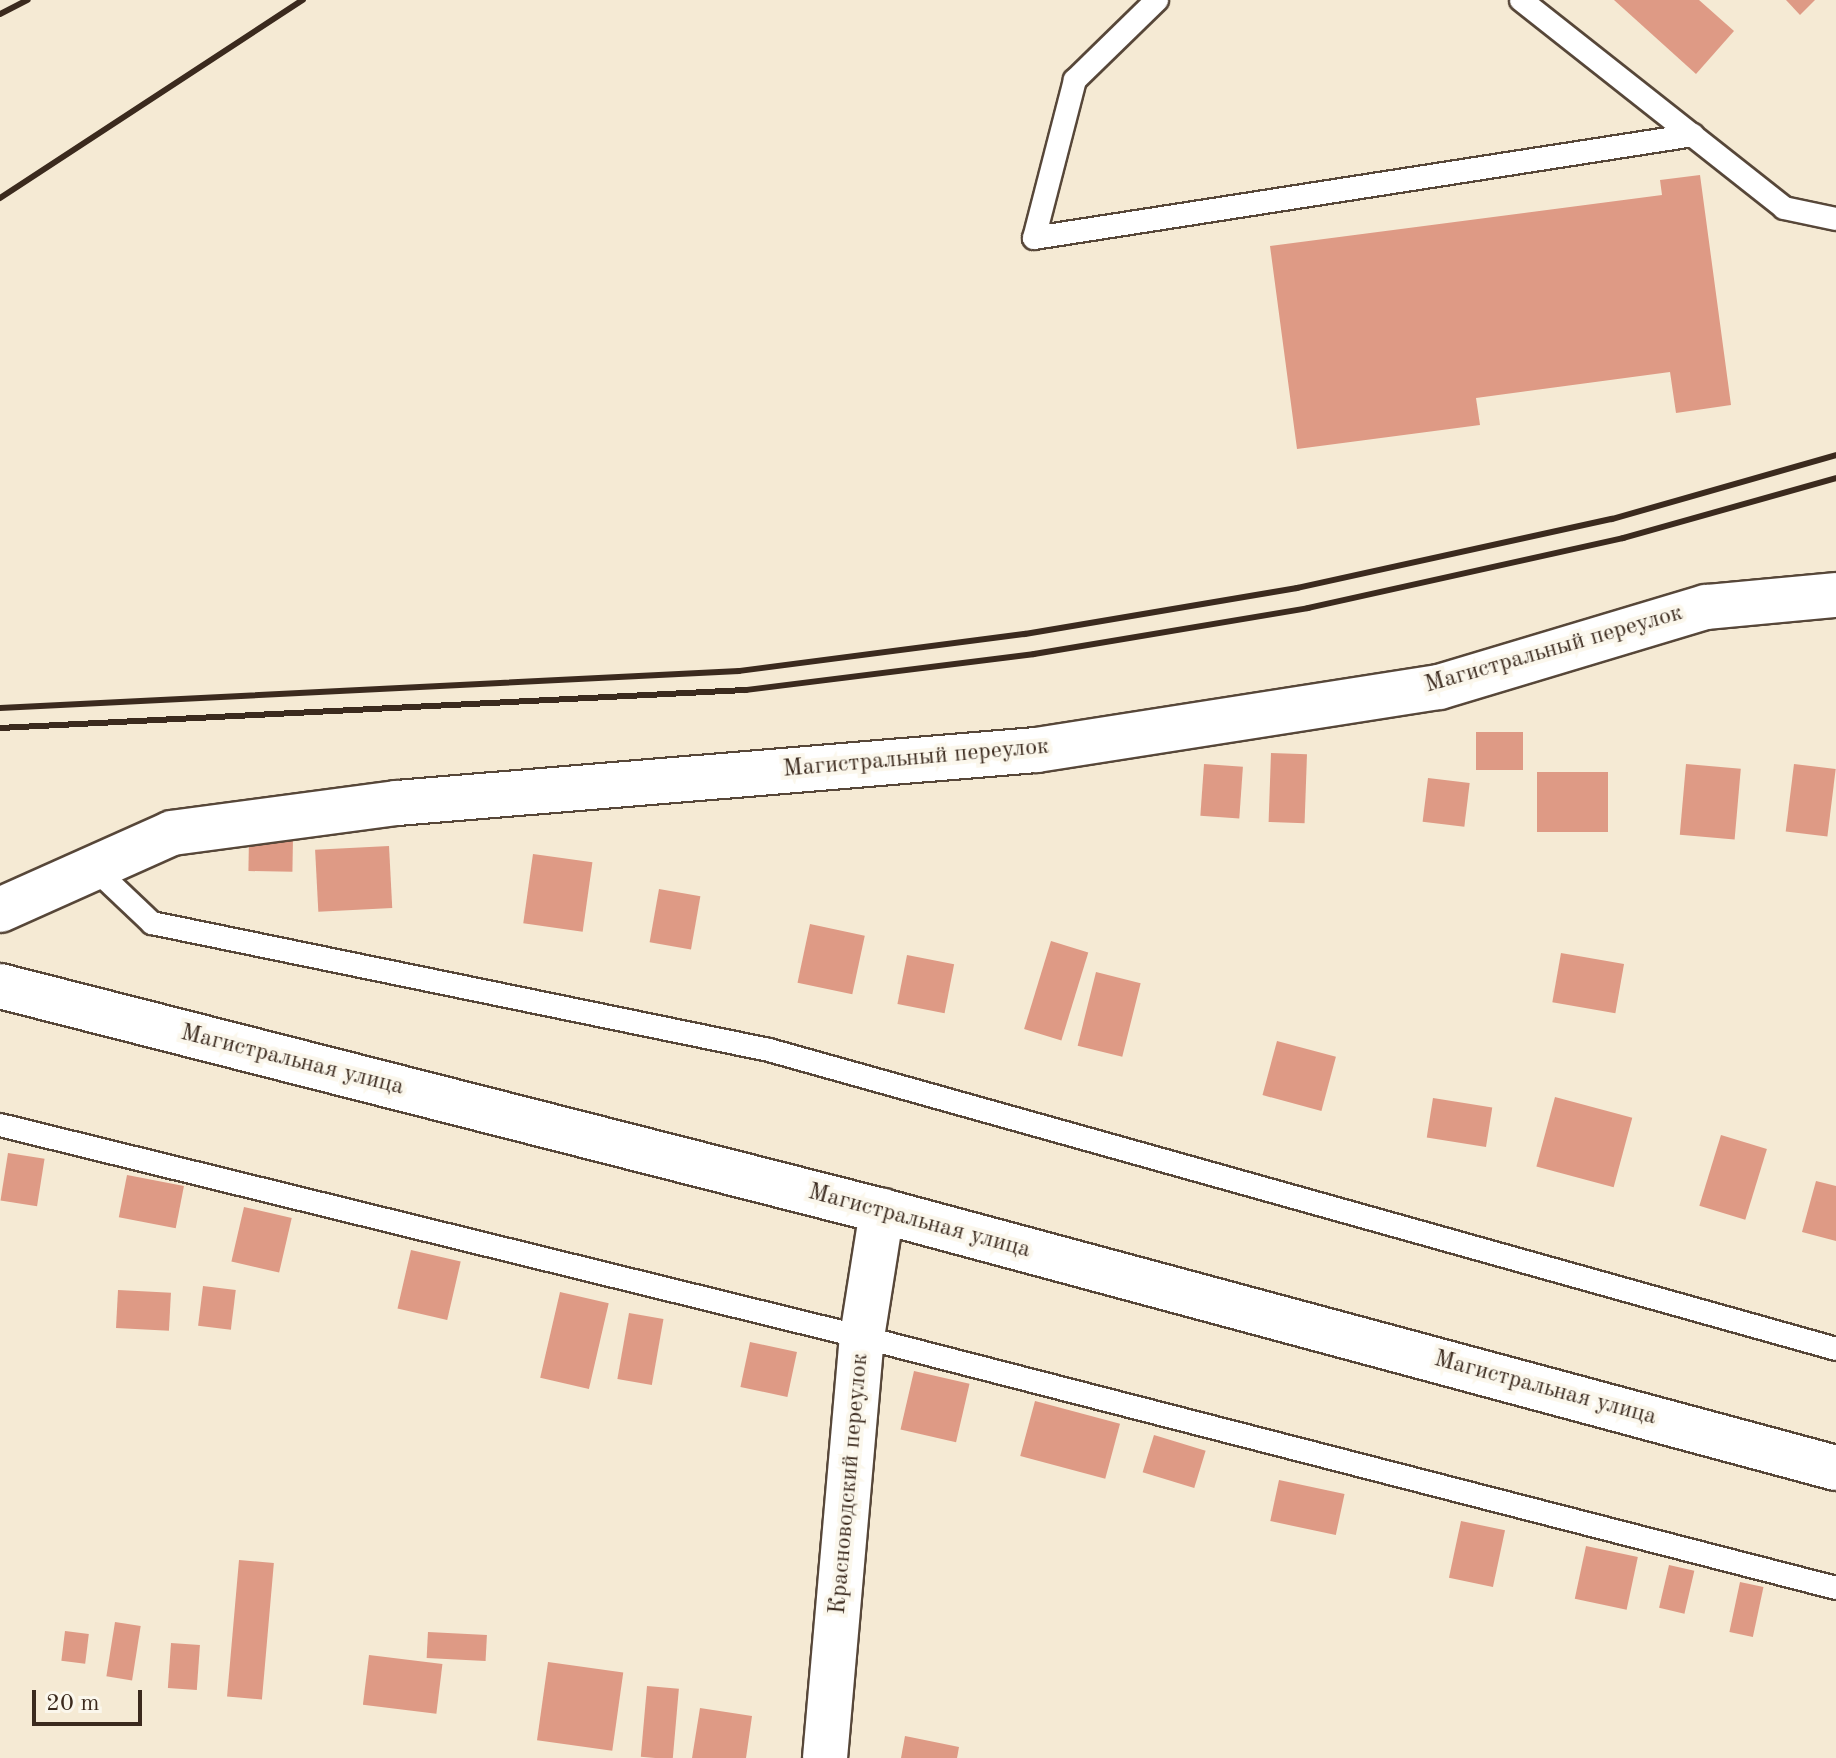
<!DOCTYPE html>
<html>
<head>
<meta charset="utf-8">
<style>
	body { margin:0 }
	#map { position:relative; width:1836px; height:1758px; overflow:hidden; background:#f5ead4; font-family:"Old Standard TT",serif }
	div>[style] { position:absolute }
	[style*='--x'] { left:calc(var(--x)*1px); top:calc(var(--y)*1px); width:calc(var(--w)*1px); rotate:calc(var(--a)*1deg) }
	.building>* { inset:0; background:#de9a85; transform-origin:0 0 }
	.roads { filter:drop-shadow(2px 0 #574739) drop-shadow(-2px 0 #574739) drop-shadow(0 2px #574739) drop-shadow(0 -2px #574739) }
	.service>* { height:22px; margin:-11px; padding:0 11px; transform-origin:11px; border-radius:11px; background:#fff }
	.minor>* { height:44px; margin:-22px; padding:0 22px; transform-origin:22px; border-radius:22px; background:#fff }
	.primary>* { height:44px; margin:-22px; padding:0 22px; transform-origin:22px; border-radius:22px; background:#fff }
	.rail>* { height:6px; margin:-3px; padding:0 3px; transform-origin:3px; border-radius:3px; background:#3b2a1e }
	span { translate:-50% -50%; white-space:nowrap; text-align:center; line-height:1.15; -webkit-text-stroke:8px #fbf7ec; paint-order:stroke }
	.street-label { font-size:24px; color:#3b2a1e }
	.scale { position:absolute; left:32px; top:1690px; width:110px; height:36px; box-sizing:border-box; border:4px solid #3b2a1e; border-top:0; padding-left:10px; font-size:24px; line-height:28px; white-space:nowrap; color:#3b2a1e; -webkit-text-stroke:6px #fbf7ec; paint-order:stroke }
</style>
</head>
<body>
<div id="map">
	<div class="building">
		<div style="clip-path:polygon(1614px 0,1699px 0,1734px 31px,1696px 74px)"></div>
		<div style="clip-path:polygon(1786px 0,1815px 0,1800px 15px)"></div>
		<div style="clip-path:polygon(1700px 175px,1731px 405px,1676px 413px,1670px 372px,1476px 398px,1480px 425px,1297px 449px,1270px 246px,1662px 195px,1660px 180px)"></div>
		<div style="left:1476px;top:732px;width:47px;height:38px"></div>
		<div style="left:1271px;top:753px;width:36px;height:69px;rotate:2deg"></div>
		<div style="left:1204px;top:764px;width:39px;height:52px;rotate:4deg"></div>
		<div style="left:1686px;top:764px;width:55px;height:71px;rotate:5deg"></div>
		<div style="left:1794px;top:764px;width:42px;height:68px;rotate:7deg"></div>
		<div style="left:1537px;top:772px;width:71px;height:60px"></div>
		<div style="left:1428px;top:778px;width:42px;height:44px;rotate:7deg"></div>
		<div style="left:249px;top:837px;width:44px;height:34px;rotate:1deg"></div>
		<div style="left:389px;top:846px;width:62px;height:74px;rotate:87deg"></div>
		<div style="left:533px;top:854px;width:60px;height:70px;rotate:8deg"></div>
		<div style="left:659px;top:889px;width:42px;height:54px;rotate:10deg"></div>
		<div style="left:810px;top:924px;width:56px;height:60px;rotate:12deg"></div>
		<div style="left:1051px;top:941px;width:39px;height:92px;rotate:17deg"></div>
		<div style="left:1561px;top:953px;width:64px;height:50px;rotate:10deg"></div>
		<div style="left:907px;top:955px;width:48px;height:50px;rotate:11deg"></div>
		<div style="left:1096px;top:972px;width:46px;height:76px;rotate:14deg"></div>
		<div style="left:1277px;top:1041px;width:61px;height:56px;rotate:15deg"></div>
		<div style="left:1555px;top:1097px;width:80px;height:72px;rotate:15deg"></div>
		<div style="left:1433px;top:1098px;width:60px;height:40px;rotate:9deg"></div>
		<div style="left:1721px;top:1135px;width:48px;height:74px;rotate:17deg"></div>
		<div style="left:8px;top:1153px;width:37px;height:48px;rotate:9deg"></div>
		<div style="left:127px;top:1175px;width:58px;height:43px;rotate:11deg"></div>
		<div style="clip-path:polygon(1816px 1181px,1836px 1186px,1836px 1241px,1802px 1232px)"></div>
		<div style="left:244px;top:1207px;width:49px;height:56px;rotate:13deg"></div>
		<div style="left:411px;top:1250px;width:51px;height:60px;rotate:13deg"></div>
		<div style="left:203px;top:1286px;width:33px;height:40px;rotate:7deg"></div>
		<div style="left:118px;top:1290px;width:53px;height:38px;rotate:3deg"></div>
		<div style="left:560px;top:1292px;width:50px;height:88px;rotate:13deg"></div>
		<div style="left:629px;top:1313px;width:35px;height:67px;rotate:10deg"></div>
		<div style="left:750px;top:1342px;width:48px;height:46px;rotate:12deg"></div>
		<div style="left:914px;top:1371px;width:57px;height:60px;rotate:13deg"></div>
		<div style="left:1035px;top:1401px;width:88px;height:57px;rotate:15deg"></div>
		<div style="left:1154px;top:1435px;width:54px;height:39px;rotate:17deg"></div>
		<div style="left:1279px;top:1480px;width:67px;height:42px;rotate:12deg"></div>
		<div style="left:1461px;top:1521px;width:45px;height:58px;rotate:12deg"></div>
		<div style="left:1586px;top:1546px;width:53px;height:54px;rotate:12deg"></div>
		<div style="left:239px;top:1560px;width:35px;height:137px;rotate:5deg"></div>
		<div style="left:1669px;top:1565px;width:26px;height:44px;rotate:13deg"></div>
		<div style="left:1740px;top:1582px;width:24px;height:51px;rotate:12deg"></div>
		<div style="left:115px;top:1622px;width:26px;height:55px;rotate:9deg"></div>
		<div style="left:65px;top:1631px;width:24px;height:30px;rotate:7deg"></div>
		<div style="left:428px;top:1632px;width:59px;height:26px;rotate:3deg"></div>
		<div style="left:171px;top:1643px;width:29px;height:45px;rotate:4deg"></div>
		<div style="left:369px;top:1655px;width:74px;height:50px;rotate:7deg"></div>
		<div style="left:548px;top:1662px;width:76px;height:79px;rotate:8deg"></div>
		<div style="left:647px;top:1686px;width:32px;height:71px;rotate:5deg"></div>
		<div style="clip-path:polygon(700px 1708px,752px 1716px,746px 1758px,692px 1758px)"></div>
		<div style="clip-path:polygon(905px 1736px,959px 1747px,957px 1758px,901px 1758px)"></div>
	</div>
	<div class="roads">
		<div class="service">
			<div style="--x:1157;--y:0;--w:115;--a:135.7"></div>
			<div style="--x:1075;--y:80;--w:163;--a:104.5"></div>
			<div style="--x:1034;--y:238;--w:667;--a:-8.88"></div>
			<div style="--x:1521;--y:0;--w:335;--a:38.3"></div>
			<div style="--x:1784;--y:208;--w:53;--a:11.9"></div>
			<div style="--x:94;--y:868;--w:80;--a:43.5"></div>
			<div style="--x:152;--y:923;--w:630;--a:11.63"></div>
			<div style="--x:769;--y:1050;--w:1108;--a:15.65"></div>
			<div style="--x:0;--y:1125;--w:888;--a:13.82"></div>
			<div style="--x:862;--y:1337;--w:1006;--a:14.45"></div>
		</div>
		<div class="minor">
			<div style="--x:0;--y:910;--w:188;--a:-24.1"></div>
			<div style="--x:172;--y:833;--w:227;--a:-7.6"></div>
			<div style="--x:397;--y:803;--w:641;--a:-4.74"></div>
			<div style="--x:1036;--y:750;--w:408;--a:-8.9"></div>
			<div style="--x:1439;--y:687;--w:279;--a:-16.7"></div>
			<div style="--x:1706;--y:607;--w:131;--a:-5.3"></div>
			<div style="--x:825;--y:1758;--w:423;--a:-85"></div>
			<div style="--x:862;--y:1337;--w:128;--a:-81"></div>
		</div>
		<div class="primary">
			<div style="--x:0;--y:986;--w:910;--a:14.31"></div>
			<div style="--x:882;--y:1211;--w:988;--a:15.08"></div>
		</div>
	</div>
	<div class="rail">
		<div style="--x:0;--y:14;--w:31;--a:-27"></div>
		<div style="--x:0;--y:198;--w:362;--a:-33.2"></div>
		<div style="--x:0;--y:708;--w:740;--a:-2.87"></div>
		<div style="--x:739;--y:671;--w:288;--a:-7.4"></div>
		<div style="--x:1025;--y:634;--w:276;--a:-9.6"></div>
		<div style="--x:1297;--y:588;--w:322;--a:-12.4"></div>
		<div style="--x:1612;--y:519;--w:233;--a:-15.9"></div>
		<div style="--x:0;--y:728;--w:747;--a:-2.92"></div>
		<div style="--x:746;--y:690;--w:290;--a:-7.1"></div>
		<div style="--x:1034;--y:654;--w:278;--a:-9.5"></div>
		<div style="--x:1308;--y:608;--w:323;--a:-12.5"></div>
		<div style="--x:1623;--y:538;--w:221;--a:-15.7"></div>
	</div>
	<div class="street-label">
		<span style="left:1554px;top:650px;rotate:-16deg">Магистральный переулок</span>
		<span style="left:916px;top:759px;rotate:-5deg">Магистральный переулок</span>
		<span style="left:292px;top:1061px;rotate:14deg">Магистральная улица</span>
		<span style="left:919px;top:1222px;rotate:15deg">Магистральная улица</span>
		<span style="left:1545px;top:1389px;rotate:15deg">Магистральная улица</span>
		<span style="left:850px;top:1484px;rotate:-85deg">Красноводский переулок</span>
	</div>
	<div class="scale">20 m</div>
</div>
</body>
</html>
